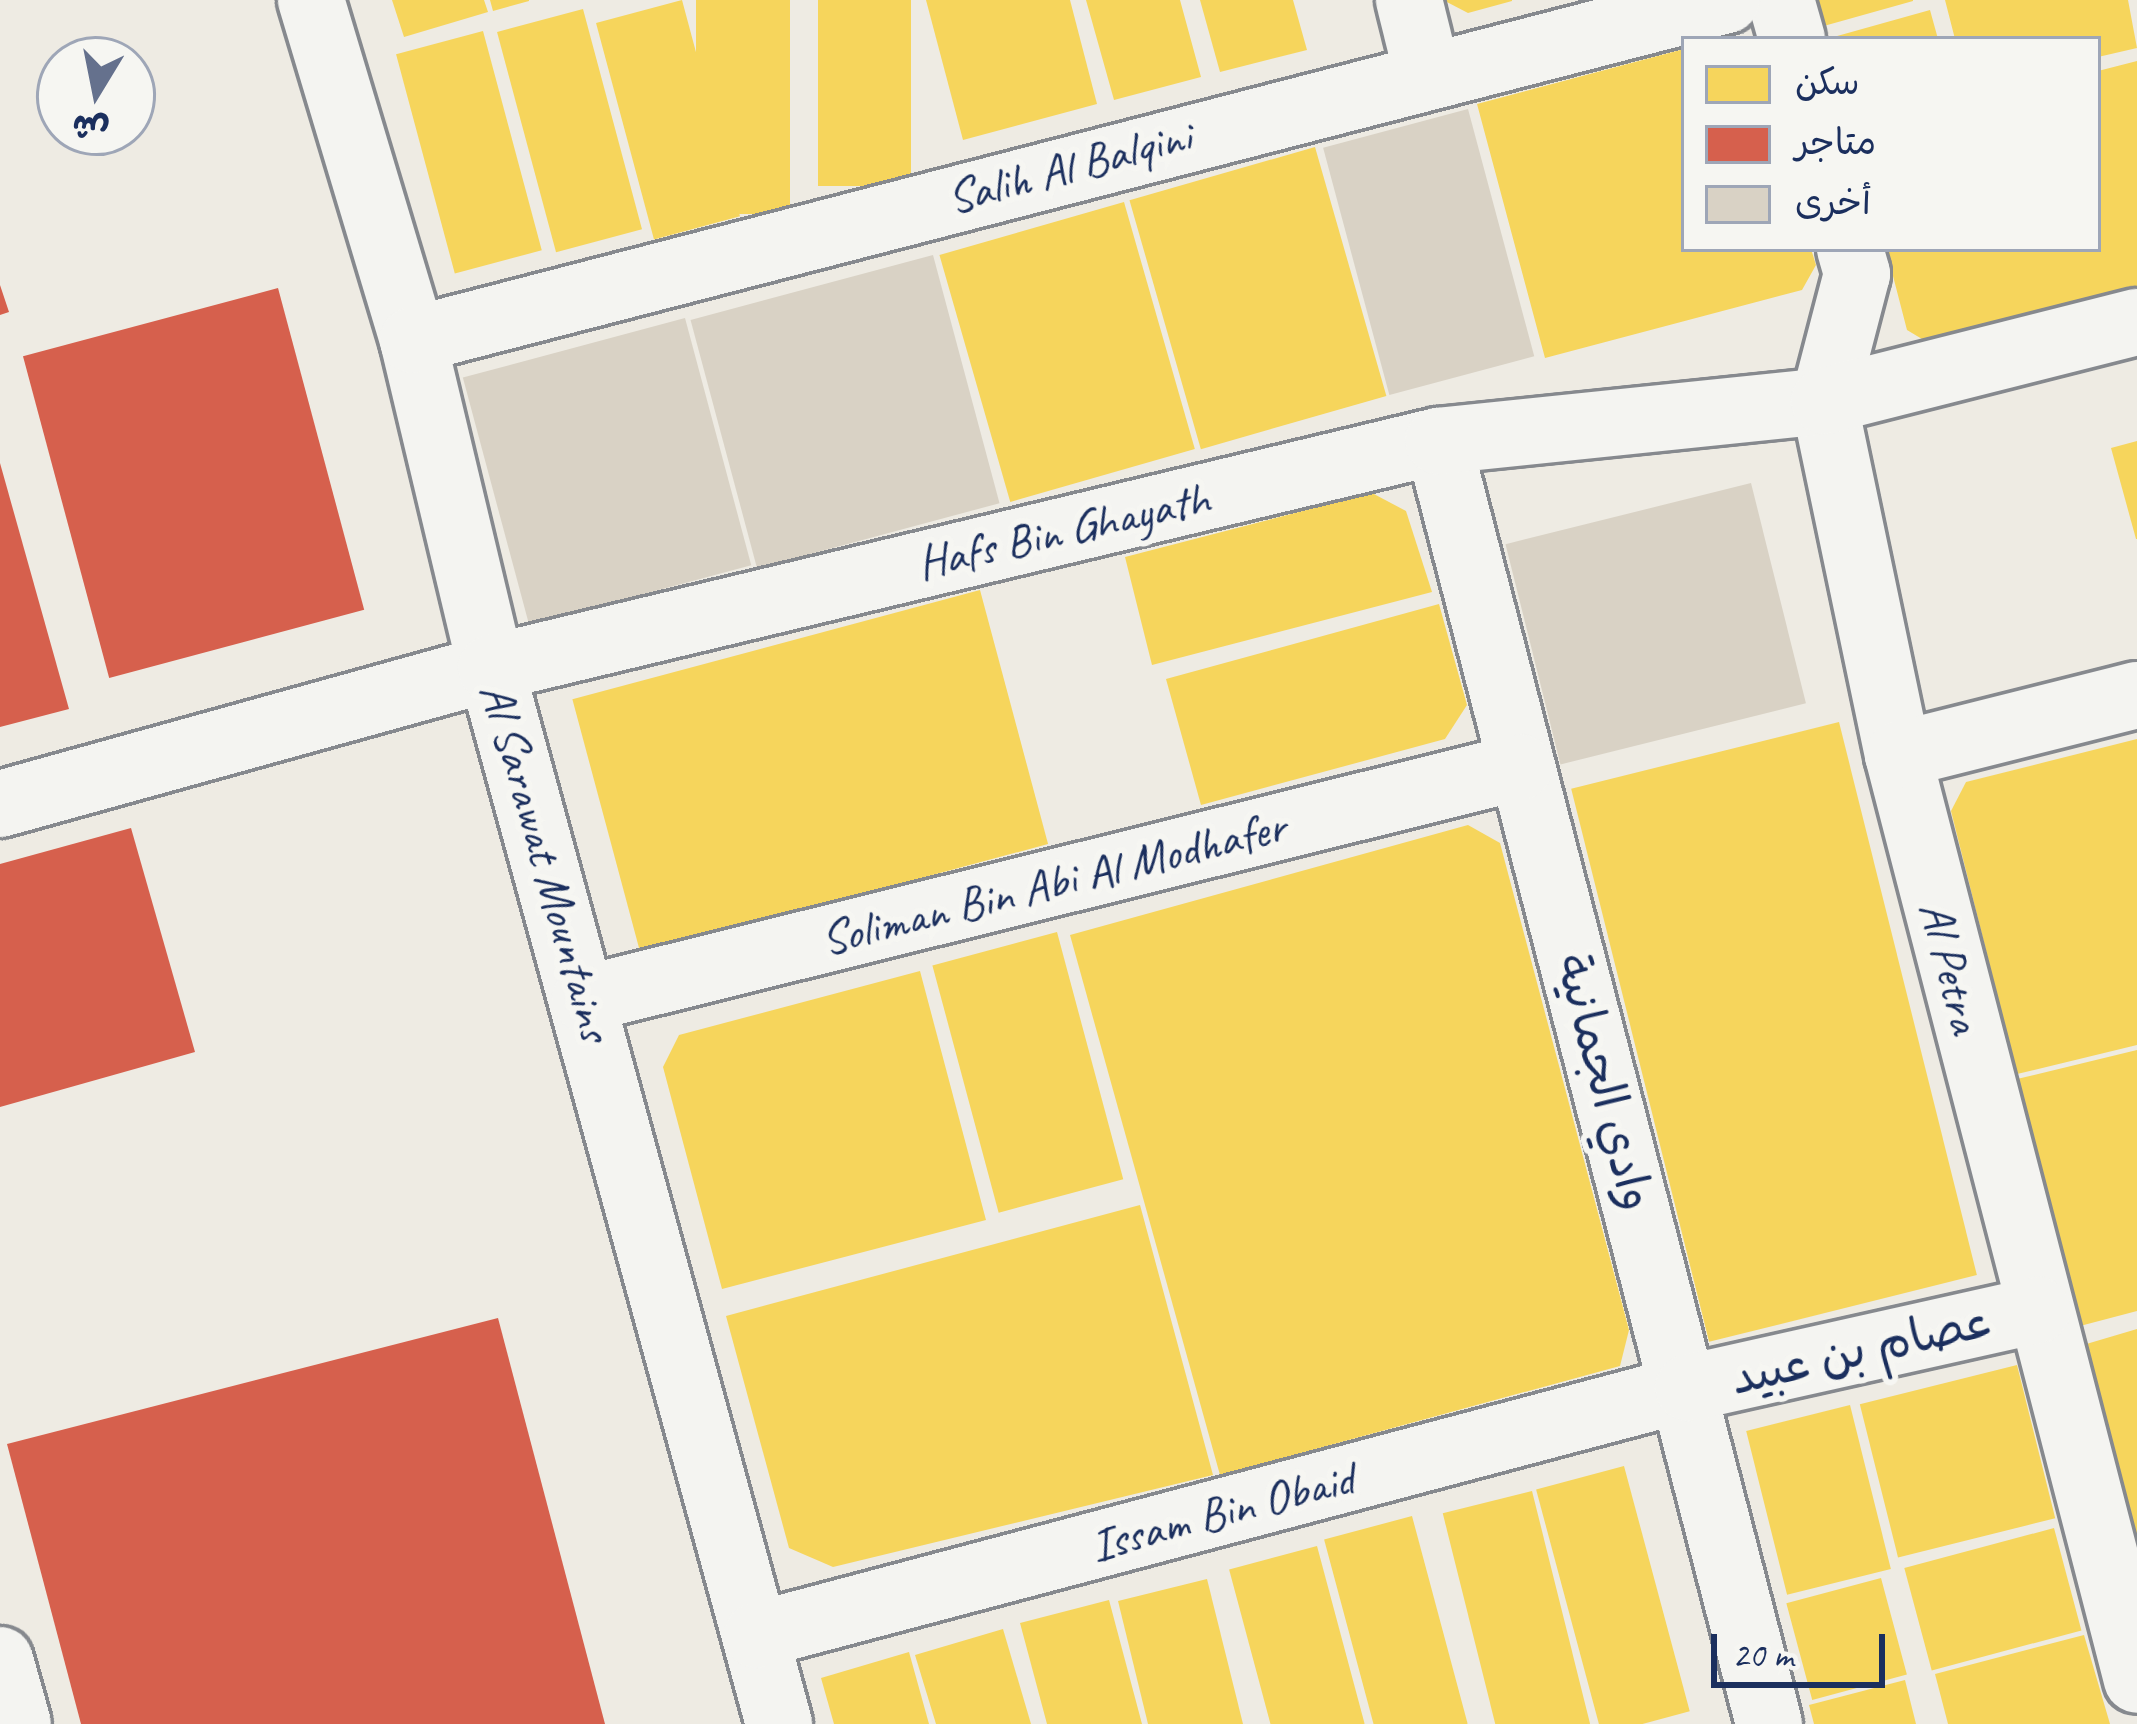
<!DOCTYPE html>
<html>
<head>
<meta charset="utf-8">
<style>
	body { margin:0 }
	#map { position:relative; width:2137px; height:1724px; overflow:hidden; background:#eeebe3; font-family:Caveat,"Playpen Sans Arabic",sans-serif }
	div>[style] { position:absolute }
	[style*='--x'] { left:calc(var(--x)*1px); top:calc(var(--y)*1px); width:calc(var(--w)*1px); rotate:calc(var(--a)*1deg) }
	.homes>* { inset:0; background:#f6d55c; transform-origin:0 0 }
	.shops>* { inset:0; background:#d6604d; transform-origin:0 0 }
	.building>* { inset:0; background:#d9d2c5; transform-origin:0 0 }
	.roads { filter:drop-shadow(3px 0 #86898e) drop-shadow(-3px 0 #86898e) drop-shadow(0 3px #86898e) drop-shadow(0 -3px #86898e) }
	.street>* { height:66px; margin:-33px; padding:0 33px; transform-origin:33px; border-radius:33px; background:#f4f4f1 }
	.primary>* { height:66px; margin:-33px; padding:0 33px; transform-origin:33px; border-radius:33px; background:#f4f4f1 }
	span { translate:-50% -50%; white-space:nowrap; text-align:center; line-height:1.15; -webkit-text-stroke:12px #f6f6f2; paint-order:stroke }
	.street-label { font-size:48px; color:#1b2f5e }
	.legend { position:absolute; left:1681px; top:36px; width:420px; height:216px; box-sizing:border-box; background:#f6f6f2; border:3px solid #9ea6b7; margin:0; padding:15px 21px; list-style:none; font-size:36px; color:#1b2f5e }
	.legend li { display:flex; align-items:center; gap:24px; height:60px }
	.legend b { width:60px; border:3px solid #9ea6b7 }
	.north { position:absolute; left:36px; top:36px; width:120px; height:120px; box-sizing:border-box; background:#f6f6f2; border:3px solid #9ea6b7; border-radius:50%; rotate:190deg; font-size:33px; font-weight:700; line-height:48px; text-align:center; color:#1b2f5e }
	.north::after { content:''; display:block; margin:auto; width:42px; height:54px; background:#65718d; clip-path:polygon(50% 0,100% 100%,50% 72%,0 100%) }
	.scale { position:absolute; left:1711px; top:1634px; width:174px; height:54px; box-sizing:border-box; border:6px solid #1b2f5e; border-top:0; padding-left:15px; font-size:36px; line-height:42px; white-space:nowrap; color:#1b2f5e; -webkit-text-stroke:9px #f6f6f2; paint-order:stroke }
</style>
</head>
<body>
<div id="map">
	<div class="homes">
		<div style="clip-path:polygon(392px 0,484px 0,488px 12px,404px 37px)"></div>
		<div style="clip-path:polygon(490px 0,529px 0,529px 1px,493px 11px)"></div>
		<div style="left:682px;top:0;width:224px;height:89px;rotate:75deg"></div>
		<div style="left:696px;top:0;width:94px;height:214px"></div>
		<div style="left:818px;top:0;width:93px;height:186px"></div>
		<div style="clip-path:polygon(926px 0,1070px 0,1097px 104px,963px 140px)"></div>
		<div style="clip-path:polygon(1086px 0,1180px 0,1201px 77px,1114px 100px)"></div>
		<div style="clip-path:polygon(1200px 0,1293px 0,1307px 50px,1220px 72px)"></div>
		<div style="clip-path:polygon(1443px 0,1512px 0,1512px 1px,1468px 13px)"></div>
		<div style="clip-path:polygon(1798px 0,1913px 0,1913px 1px,1806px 31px)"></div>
		<div style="clip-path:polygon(1945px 0,2128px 0,2137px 48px,2098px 57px,2098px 39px,1955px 39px)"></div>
		<div style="left:583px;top:9px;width:228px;height:89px;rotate:75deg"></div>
		<div style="clip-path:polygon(1930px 10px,1938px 39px,1830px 39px,1830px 38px)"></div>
		<div style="left:483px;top:31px;width:227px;height:90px;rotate:75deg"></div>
		<div style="clip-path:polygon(1684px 49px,1684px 249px,1811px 249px,1816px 265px,1802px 290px,1545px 358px,1477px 104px)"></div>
		<div style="clip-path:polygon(2137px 61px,2137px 297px,1932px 345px,1907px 330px,1886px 249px,2098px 249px,2098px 71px)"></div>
		<div style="left:1315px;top:147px;width:259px;height:193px;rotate:74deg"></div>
		<div style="left:1124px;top:202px;width:257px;height:192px;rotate:74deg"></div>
		<div style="clip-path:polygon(2137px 441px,2137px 539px,2136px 539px,2111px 448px)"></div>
		<div style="clip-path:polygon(1372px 493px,1406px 511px,1432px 592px,1152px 665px,1125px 557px)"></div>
		<div style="left:980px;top:590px;width:263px;height:422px;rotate:75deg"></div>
		<div style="clip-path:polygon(1439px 604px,1467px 705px,1445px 739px,1201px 805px,1166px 679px)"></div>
		<div style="left:1839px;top:722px;width:570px;height:276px;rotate:76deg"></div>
		<div style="clip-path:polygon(2137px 739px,2137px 1045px,2017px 1074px,1951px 811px,1966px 782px)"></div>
		<div style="clip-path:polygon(1468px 825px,1500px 843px,1629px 1330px,1620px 1366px,1220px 1475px,1070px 935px)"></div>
		<div style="left:1057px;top:932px;width:256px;height:129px;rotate:75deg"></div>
		<div style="clip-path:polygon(920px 971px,986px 1220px,722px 1289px,663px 1067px,679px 1035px)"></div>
		<div style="clip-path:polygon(2137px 1050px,2137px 1311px,2080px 1326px,2017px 1079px)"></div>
		<div style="clip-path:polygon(1140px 1205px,1213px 1475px,833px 1567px,789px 1548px,726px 1316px)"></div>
		<div style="clip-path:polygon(2137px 1329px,2137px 1534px,2136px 1534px,2083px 1345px)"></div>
		<div style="left:2017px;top:1365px;width:158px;height:162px;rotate:76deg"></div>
		<div style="left:1850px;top:1405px;width:169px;height:107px;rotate:76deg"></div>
		<div style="left:1624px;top:1466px;width:254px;height:91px;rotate:75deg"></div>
		<div style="left:1532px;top:1491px;width:240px;height:92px;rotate:76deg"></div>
		<div style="left:1412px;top:1516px;width:215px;height:91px;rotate:75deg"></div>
		<div style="left:2054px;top:1528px;width:106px;height:155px;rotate:75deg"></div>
		<div style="left:1317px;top:1546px;width:184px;height:91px;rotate:75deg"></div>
		<div style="left:1881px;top:1578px;width:100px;height:98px;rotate:75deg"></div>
		<div style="clip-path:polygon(1207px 1579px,1243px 1724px,1148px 1724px,1118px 1601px)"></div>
		<div style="clip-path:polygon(1109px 1600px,1142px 1724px,1047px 1724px,1020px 1623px)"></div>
		<div style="clip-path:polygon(1003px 1629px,1031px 1724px,936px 1724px,915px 1655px)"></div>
		<div style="clip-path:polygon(2084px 1635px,2110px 1724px,1948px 1724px,1935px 1674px)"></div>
		<div style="clip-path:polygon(909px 1652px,929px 1724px,834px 1724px,821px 1678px)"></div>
		<div style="clip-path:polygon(1905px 1680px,1916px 1724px,1814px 1724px,1809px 1705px)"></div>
	</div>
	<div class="shops">
		<div style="clip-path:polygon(0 285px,9px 312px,0 315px)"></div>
		<div style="left:278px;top:288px;width:333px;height:264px;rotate:75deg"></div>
		<div style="clip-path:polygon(0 463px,69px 709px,0 727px)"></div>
		<div style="clip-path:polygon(131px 828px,195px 1052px,0 1107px,0 864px)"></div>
		<div style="clip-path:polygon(498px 1318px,605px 1724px,81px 1724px,7px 1444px)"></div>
	</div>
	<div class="building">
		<div style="left:1468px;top:109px;width:256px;height:150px;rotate:75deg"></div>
		<div style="left:933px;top:255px;width:257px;height:251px;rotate:75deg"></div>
		<div style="left:685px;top:318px;width:256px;height:230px;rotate:75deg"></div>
		<div style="left:1751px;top:483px;width:227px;height:253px;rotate:76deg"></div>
	</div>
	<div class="roads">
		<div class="street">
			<div style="--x:311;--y:0;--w:355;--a:73.3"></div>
			<div style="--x:413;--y:340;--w:337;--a:76.6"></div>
			<div style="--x:491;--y:668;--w:1095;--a:74.74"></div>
			<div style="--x:1409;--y:0;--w:75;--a:76.1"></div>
			<div style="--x:1781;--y:0;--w:41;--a:74.2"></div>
			<div style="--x:1850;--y:249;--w:26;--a:74"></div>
			<div style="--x:1857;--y:274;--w:131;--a:104.6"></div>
			<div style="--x:1824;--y:401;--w:362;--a:78.2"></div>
			<div style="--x:1898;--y:755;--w:955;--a:75.51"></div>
			<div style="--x:413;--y:340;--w:1357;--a:-14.51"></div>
			<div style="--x:1438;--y:441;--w:1325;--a:75.53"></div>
			<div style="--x:1898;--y:755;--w:246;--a:-14.1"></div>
			<div style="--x:0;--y:804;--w:509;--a:-15.48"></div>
			<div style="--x:491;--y:668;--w:974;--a:-13.48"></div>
			<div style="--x:1438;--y:441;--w:388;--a:-5.9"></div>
			<div style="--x:1824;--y:401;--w:323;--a:-14.2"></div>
			<div style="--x:585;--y:999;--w:963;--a:-13.94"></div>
			<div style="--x:757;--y:1635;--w:963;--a:-14.86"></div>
			<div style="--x:1688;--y:1388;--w:358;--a:-12.6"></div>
		</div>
		<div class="primary">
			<div style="--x:0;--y:1660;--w:66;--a:74.3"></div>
		</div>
	</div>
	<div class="street-label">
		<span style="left:1069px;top:167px;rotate:-15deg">Salih Al Balqini</span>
		<span style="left:1063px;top:531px;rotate:-13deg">Hafs Bin Ghayath</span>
		<span style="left:546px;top:862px;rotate:74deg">Al Sarawat Mountains</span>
		<span style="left:1053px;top:883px;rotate:-14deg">Soliman Bin Abi Al Modhafer</span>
		<span style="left:1951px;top:967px;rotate:76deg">Al Petra</span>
		<span style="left:1605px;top:1082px;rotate:75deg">وادي الجمانية</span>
		<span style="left:1862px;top:1349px;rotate:-13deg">عصام بن عبيد</span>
		<span style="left:1222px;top:1512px;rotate:-15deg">Issam Bin Obaid</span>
	</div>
	<ul class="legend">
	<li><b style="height:33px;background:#f6d55c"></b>سكن</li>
	<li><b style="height:33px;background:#d6604d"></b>متاجر</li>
	<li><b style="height:33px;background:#d9d2c5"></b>أخرى</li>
	</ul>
	<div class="north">ش</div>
	<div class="scale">20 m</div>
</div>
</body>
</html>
